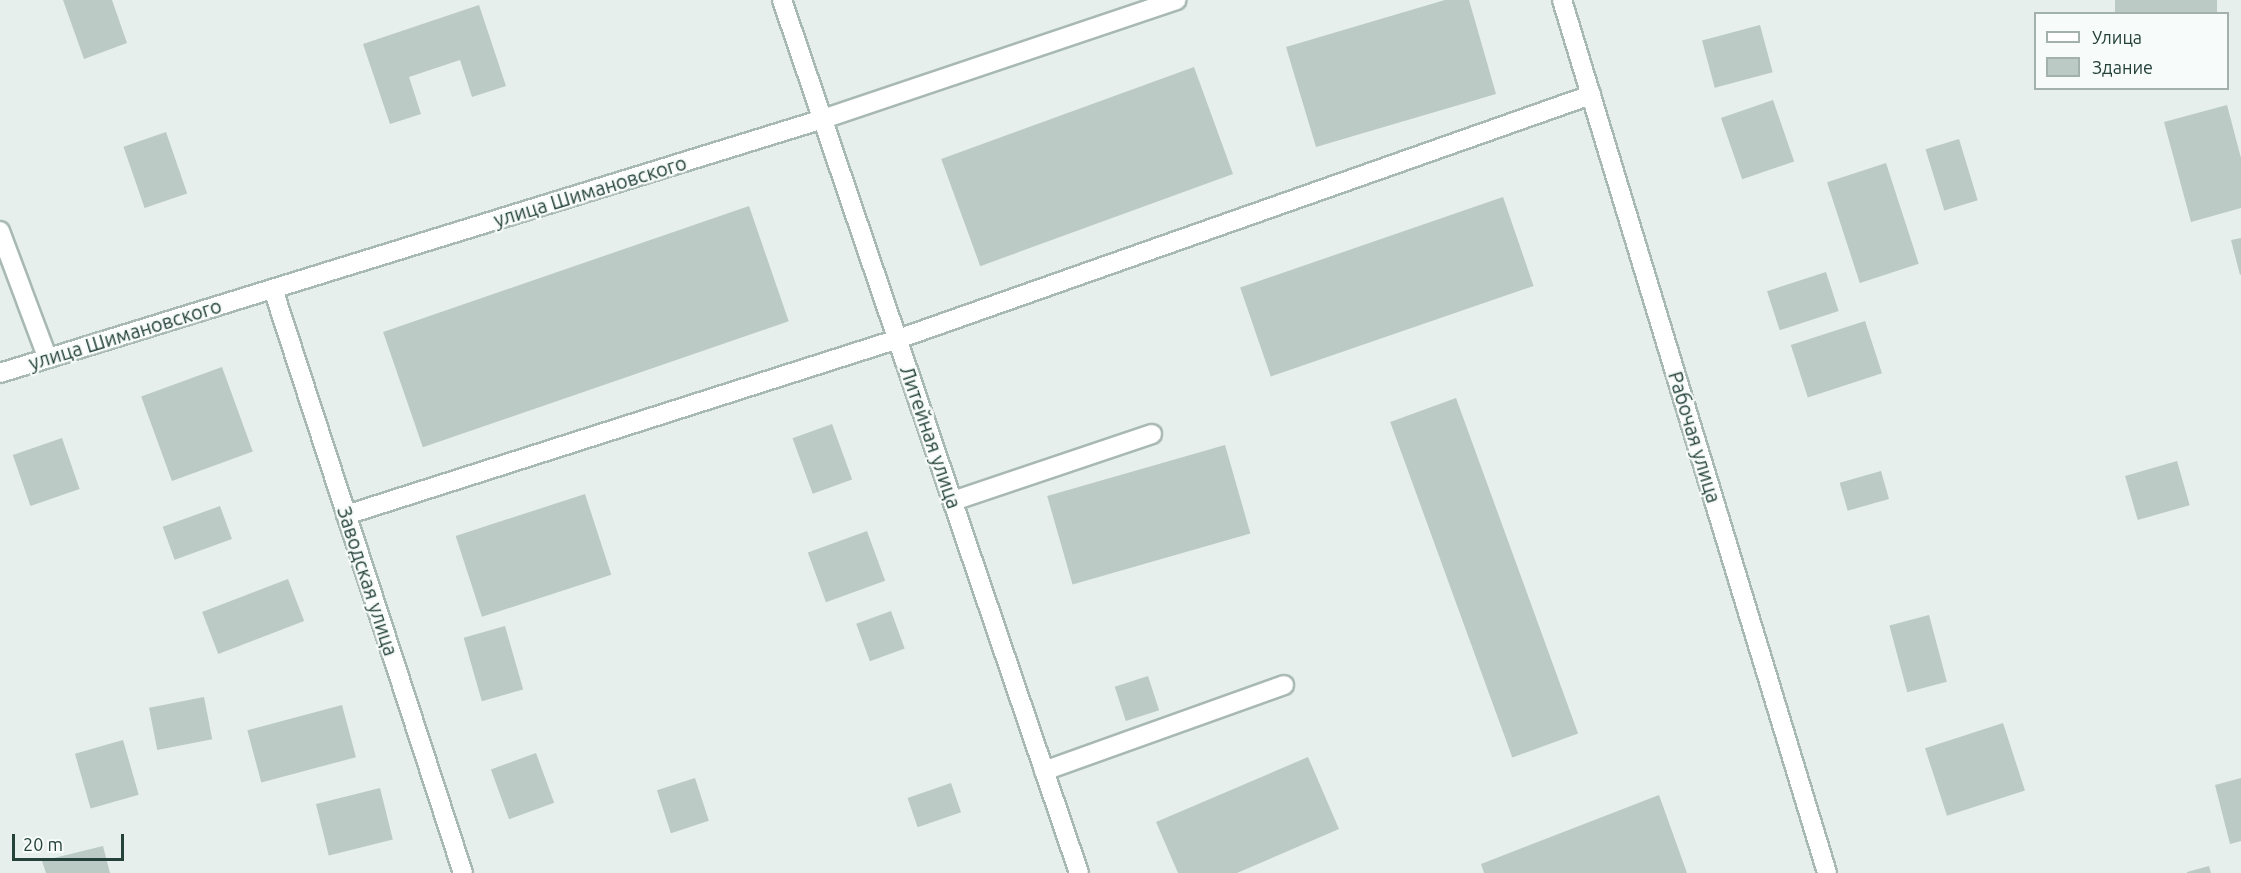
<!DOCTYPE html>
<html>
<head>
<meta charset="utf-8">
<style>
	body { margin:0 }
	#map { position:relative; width:2241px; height:873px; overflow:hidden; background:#e6efeb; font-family:Ubuntu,sans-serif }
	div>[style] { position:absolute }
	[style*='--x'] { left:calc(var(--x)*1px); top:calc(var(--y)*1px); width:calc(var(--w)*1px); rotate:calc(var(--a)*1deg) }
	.building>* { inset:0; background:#bbcac4; transform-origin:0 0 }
	.roads { filter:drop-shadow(2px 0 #a8b8b2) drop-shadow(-2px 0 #a8b8b2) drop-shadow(0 2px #a8b8b2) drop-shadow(0 -2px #a8b8b2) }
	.service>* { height:18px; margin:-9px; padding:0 9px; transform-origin:9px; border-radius:9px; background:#fff }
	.minor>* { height:18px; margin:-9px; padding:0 9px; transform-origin:9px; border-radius:9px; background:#fff }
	span { translate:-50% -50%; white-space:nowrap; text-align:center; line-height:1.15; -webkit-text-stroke:4.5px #f7fbf9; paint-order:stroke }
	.street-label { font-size:20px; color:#24423a }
	.legend { position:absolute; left:2034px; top:12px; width:195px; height:78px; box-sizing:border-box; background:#f7fbf9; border:2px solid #a3b1ad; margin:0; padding:8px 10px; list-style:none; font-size:18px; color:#24423a }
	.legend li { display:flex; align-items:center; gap:12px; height:30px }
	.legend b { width:30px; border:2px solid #a3b1ad }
	.scale { position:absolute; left:12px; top:834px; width:112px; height:27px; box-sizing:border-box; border:3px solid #24423a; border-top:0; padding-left:8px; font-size:18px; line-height:21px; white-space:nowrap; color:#24423a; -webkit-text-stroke:4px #f7fbf9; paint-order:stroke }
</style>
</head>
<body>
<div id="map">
	<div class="building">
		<div style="clip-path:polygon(63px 0,112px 0,127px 43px,84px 59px)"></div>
		<div style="clip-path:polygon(1445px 0,1469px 0,1496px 94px,1316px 147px,1286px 47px)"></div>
		<div style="left:2115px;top:0;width:102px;height:14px"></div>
		<div style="clip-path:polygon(479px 5px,506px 86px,472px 97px,460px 60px,409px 77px,421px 114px,390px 124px,363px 44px)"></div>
		<div style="left:1760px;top:25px;width:49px;height:60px;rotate:75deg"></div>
		<div style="left:1194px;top:67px;width:114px;height:269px;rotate:70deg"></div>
		<div style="left:1773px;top:100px;width:65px;height:55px;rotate:71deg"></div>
		<div style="clip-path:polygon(2227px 105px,2241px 158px,2241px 208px,2191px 222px,2164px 122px)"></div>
		<div style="left:166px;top:132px;width:65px;height:45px;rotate:71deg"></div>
		<div style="left:1959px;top:139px;width:64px;height:35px;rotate:73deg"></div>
		<div style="left:1886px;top:163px;width:106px;height:62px;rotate:72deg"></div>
		<div style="left:1503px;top:197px;width:94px;height:278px;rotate:71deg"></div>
		<div style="left:749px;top:206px;width:122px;height:387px;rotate:71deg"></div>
		<div style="clip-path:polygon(2241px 238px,2241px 274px,2240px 275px,2231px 240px)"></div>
		<div style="left:1826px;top:272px;width:41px;height:62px;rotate:72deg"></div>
		<div style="left:1865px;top:321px;width:55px;height:78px;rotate:72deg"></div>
		<div style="left:222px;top:367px;width:90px;height:86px;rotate:70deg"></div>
		<div style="left:1456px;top:398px;width:357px;height:70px;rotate:70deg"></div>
		<div style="left:832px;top:424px;width:59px;height:42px;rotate:70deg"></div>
		<div style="left:62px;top:438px;width:54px;height:52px;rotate:71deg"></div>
		<div style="left:1225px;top:445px;width:92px;height:185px;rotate:74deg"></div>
		<div style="left:2177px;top:461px;width:46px;height:54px;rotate:74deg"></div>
		<div style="left:1881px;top:471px;width:29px;height:43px;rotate:74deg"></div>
		<div style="left:585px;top:494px;width:85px;height:136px;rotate:72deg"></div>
		<div style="left:220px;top:506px;width:35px;height:61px;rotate:70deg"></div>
		<div style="left:867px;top:531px;width:53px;height:63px;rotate:70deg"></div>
		<div style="left:288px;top:579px;width:45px;height:92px;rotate:69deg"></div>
		<div style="left:891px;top:611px;width:40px;height:37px;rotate:70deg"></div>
		<div style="left:1929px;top:615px;width:69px;height:41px;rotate:75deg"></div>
		<div style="left:505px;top:626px;width:66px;height:43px;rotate:74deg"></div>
		<div style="left:1148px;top:676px;width:36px;height:35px;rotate:72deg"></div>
		<div style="left:204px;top:697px;width:43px;height:56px;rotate:79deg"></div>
		<div style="left:342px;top:705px;width:54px;height:98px;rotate:75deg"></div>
		<div style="left:2003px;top:723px;width:71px;height:82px;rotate:72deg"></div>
		<div style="left:123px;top:740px;width:57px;height:50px;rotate:74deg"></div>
		<div style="left:536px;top:753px;width:53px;height:48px;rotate:70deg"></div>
		<div style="clip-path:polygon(1308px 757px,1339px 829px,1237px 873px,1178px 873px,1156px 822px)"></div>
		<div style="left:695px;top:778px;width:45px;height:40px;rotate:72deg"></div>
		<div style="clip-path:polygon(2241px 778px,2241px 841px,2230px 844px,2215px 785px)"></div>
		<div style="left:951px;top:783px;width:31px;height:46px;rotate:71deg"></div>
		<div style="left:380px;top:788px;width:53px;height:66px;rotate:76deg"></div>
		<div style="clip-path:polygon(1659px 795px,1687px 873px,1484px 873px,1481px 864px)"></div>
		<div style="clip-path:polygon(103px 846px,110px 873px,46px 873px,42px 861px)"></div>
		<div style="clip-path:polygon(2209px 866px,2211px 873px,2187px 873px,2187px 872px)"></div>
	</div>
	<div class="roads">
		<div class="service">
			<div style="--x:953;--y:501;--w:210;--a:-18.6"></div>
			<div style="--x:346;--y:515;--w:579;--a:-17.68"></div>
			<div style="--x:898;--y:339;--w:735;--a:-19.4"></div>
			<div style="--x:1044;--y:771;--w:255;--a:-19.7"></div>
		</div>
		<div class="minor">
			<div style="--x:782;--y:0;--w:922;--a:71.21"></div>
			<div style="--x:1562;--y:0;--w:912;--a:73.11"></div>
			<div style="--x:0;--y:231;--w:134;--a:69.5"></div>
			<div style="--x:273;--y:289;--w:614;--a:71.98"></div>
			<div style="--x:0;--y:373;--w:861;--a:-17.15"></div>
			<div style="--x:823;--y:119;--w:373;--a:-18.6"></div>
		</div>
	</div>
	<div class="street-label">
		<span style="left:590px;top:191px;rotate:-17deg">улица Шимановского</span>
		<span style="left:125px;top:334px;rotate:-17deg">улица Шимановского</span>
		<span style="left:931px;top:437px;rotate:71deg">Литейная улица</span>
		<span style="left:1695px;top:437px;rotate:73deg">Рабочая улица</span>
		<span style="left:368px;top:581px;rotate:72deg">Заводская улица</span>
	</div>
	<ul class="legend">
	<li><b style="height:8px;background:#fff"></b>Улица</li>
	<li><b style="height:16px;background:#bbcac4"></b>Здание</li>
	</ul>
	<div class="scale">20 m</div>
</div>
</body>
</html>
